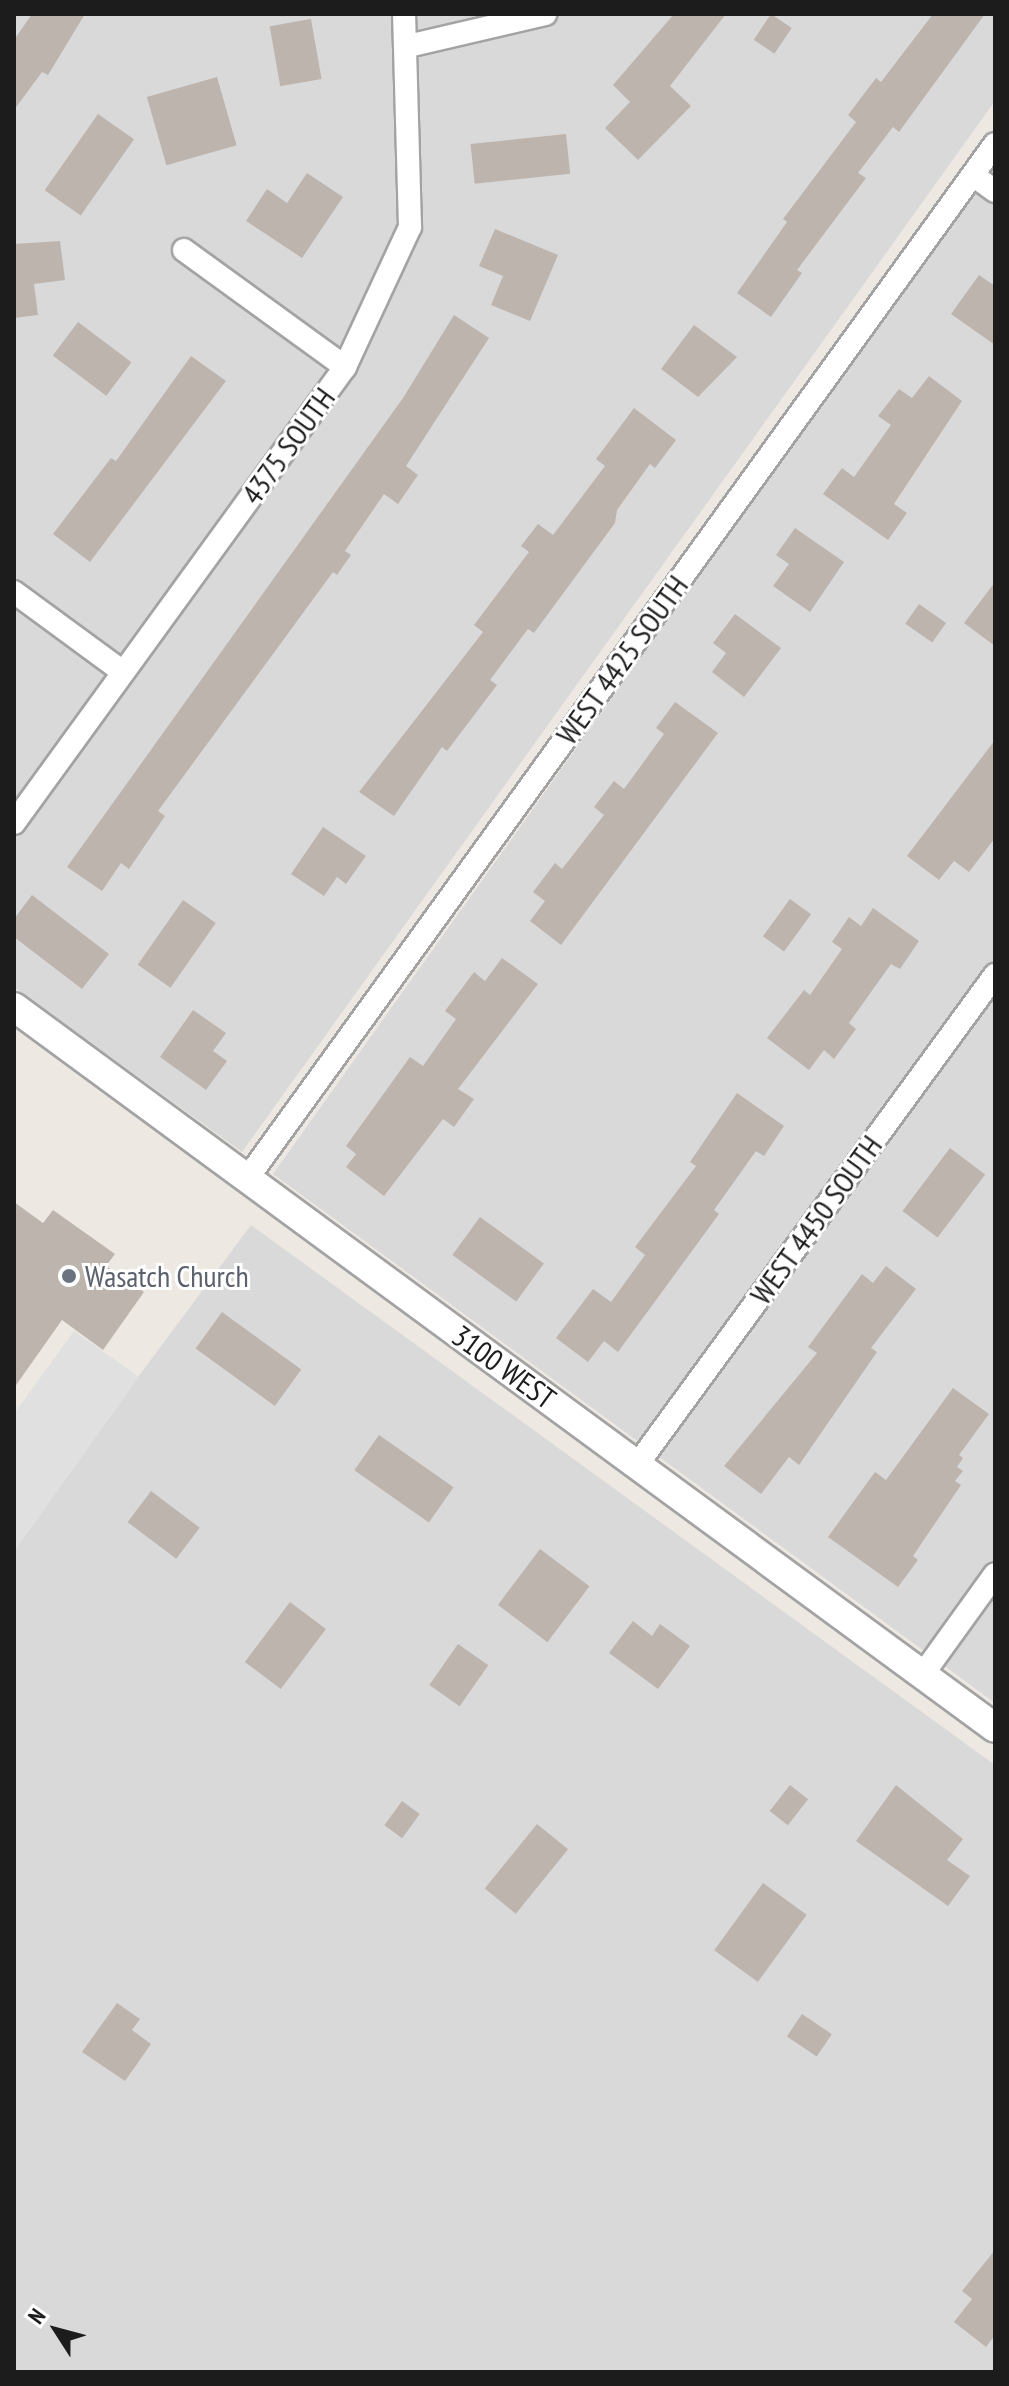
<!DOCTYPE html>
<html>
<head>
<meta charset="utf-8">
<style>
	body { margin:0 }
	#map { position:relative; width:1009px; height:2386px; overflow:hidden; background:#ede9e2; font-family:"PT Sans Narrow",sans-serif }
	div>[style] { position:absolute }
	[style*='--x'] { left:calc(var(--x)*1px); top:calc(var(--y)*1px); width:calc(var(--w)*1px); rotate:calc(var(--a)*1deg) }
	.residential>* { inset:0; background:#dad9d9 }
	.parking>* { inset:0; background:#e0e0e0 }
	.building>* { inset:0; background:#bdb4ae; transform-origin:0 0 }
	.roads { filter:drop-shadow(2px 0 #a3a3a3) drop-shadow(-2px 0 #a3a3a3) drop-shadow(0 2px #a3a3a3) drop-shadow(0 -2px #a3a3a3) }
	.minor>* { height:22px; margin:-11px; padding:0 11px; transform-origin:11px; border-radius:11px; background:#fff }
	.tertiary>* { height:28px; margin:-14px; padding:0 14px; transform-origin:14px; border-radius:14px; background:#fff }
	.dots>* { width:22px; height:22px; translate:-50% -50%; box-sizing:border-box; border:4px solid #fff; border-radius:50% }
	span { translate:-50% -50%; white-space:nowrap; text-align:center; line-height:1.15; -webkit-text-stroke:6px #fff; paint-order:stroke }
	.street-label { font-size:30px; color:#1c1c1c }
	.worship-label { font-size:30px; color:#5b616d }
	.left { translate:0 -50%; text-align:left }
	.frame { position:absolute; inset:0; border:16px solid #1c1c1c; pointer-events:none }
	.north { position:absolute; left:16px; top:2290px; width:80px; height:80px; -webkit-text-stroke:6px #fff; paint-order:stroke; rotate:306deg; font-size:22px; font-weight:700; line-height:32px; text-align:center; color:#1c1c1c }
	.north::after { content:''; display:block; margin:auto; width:28px; height:36px; background:#1c1c1c; clip-path:polygon(50% 0,100% 100%,50% 72%,0 100%) }
</style>
</head>
<body>
<div id="map">
	<div class="residential">
		<div style="clip-path:polygon(14px 14px,995px 14px,995px 101px,242px 1152px,14px 987px)"></div>
		<div style="clip-path:polygon(995px 160px,995px 1703px,273px 1174px)"></div>
		<div style="clip-path:polygon(251px 1225px,995px 1765px,995px 2372px,14px 2372px,14px 1544px)"></div>
	</div>
	<div class="parking">
		<div style="clip-path:polygon(74px 1331px,139px 1377px,14px 1552px,14px 1414px)"></div>
	</div>
	<div class="building">
		<div style="clip-path:polygon(32px 14px,85px 14px,48px 75px,42px 72px,14px 110px,14px 40px)"></div>
		<div style="clip-path:polygon(674px 14px,726px 14px,670px 86px,691px 106px,638px 160px,605px 128px,630px 102px,613px 85px)"></div>
		<div style="left:771px;top:14px;width:25px;height:31px;rotate:34deg"></div>
		<div style="clip-path:polygon(933px 14px,985px 14px,899px 132px,893px 127px,858px 173px,866px 178px,797px 270px,802px 273px,771px 317px,737px 293px,787px 222px,783px 219px,856px 122px,848px 115px,876px 78px,881px 82px)"></div>
		<div style="left:311px;top:19px;width:61px;height:42px;rotate:80deg"></div>
		<div style="left:217px;top:77px;width:71px;height:73px;rotate:74deg"></div>
		<div style="left:98px;top:114px;width:44px;height:93px;rotate:35deg"></div>
		<div style="left:566px;top:134px;width:40px;height:96px;rotate:84deg"></div>
		<div style="clip-path:polygon(307px 173px,343px 197px,302px 258px,246px 221px,267px 189px,287px 203px)"></div>
		<div style="clip-path:polygon(495px 229px,558px 255px,530px 321px,491px 305px,503px 276px,479px 266px)"></div>
		<div style="clip-path:polygon(60px 241px,65px 280px,34px 284px,38px 315px,14px 318px,14px 244px)"></div>
		<div style="clip-path:polygon(979px 275px,995px 286px,995px 345px,951px 314px)"></div>
		<div style="clip-path:polygon(454px 315px,489px 338px,406px 466px,418px 475px,398px 504px,384px 494px,345px 551px,351px 555px,337px 575px,333px 572px,158px 811px,165px 816px,129px 869px,121px 863px,102px 891px,67px 867px,403px 398px)"></div>
		<div style="left:78px;top:322px;width:67px;height:42px;rotate:37deg"></div>
		<div style="clip-path:polygon(694px 325px,737px 357px,698px 397px,661px 369px)"></div>
		<div style="clip-path:polygon(191px 356px,226px 381px,90px 562px,53px 534px,111px 458px,116px 461px)"></div>
		<div style="clip-path:polygon(929px 376px,962px 401px,894px 504px,907px 513px,888px 540px,823px 494px,842px 468px,854px 477px,891px 425px,878px 416px,899px 389px,912px 398px)"></div>
		<div style="clip-path:polygon(634px 408px,676px 440px,655px 468px,650px 464px,617px 510px,615px 523px,534px 633px,528px 629px,490px 680px,497px 685px,447px 751px,442px 747px,394px 816px,359px 792px,483px 632px,474px 625px,529px 552px,521px 546px,538px 524px,553px 535px,605px 466px,596px 459px)"></div>
		<div style="clip-path:polygon(795px 528px,844px 562px,810px 612px,773px 586px,789px 564px,776px 555px)"></div>
		<div style="clip-path:polygon(995px 582px,995px 646px,964px 623px)"></div>
		<div style="left:919px;top:604px;width:33px;height:24px;rotate:35deg"></div>
		<div style="clip-path:polygon(735px 614px,781px 648px,744px 697px,712px 672px,726px 653px,713px 643px)"></div>
		<div style="clip-path:polygon(675px 702px,718px 733px,561px 945px,530px 921px,545px 901px,533px 892px,555px 863px,562px 869px,604px 815px,594px 807px,614px 781px,624px 789px,664px 734px,656px 728px)"></div>
		<div style="clip-path:polygon(995px 740px,995px 838px,969px 872px,954px 861px,939px 880px,907px 856px)"></div>
		<div style="clip-path:polygon(323px 827px,366px 856px,346px 884px,337px 877px,324px 896px,291px 874px)"></div>
		<div style="clip-path:polygon(32px 895px,109px 954px,82px 989px,14px 937px,14px 919px)"></div>
		<div style="left:790px;top:899px;width:26px;height:46px;rotate:36deg"></div>
		<div style="left:183px;top:900px;width:40px;height:79px;rotate:35deg"></div>
		<div style="clip-path:polygon(873px 908px,919px 941px,900px 969px,891px 964px,849px 1023px,856px 1029px,834px 1059px,824px 1050px,809px 1070px,767px 1038px,804px 990px,810px 995px,842px 949px,832px 942px,849px 917px,861px 926px)"></div>
		<div style="clip-path:polygon(502px 958px,538px 984px,458px 1089px,474px 1099px,454px 1127px,443px 1119px,384px 1196px,346px 1167px,356px 1154px,346px 1146px,410px 1057px,423px 1066px,456px 1019px,445px 1011px,474px 972px,485px 981px)"></div>
		<div style="clip-path:polygon(193px 1010px,226px 1033px,213px 1051px,227px 1061px,206px 1090px,160px 1057px)"></div>
		<div style="clip-path:polygon(737px 1093px,784px 1126px,764px 1156px,756px 1151px,714px 1210px,719px 1214px,618px 1352px,604px 1341px,588px 1362px,556px 1338px,593px 1289px,611px 1302px,645px 1255px,635px 1247px,696px 1166px,690px 1162px)"></div>
		<div style="left:950px;top:1148px;width:44px;height:79px;rotate:37deg"></div>
		<div style="clip-path:polygon(14px 1202px,43px 1223px,53px 1210px,115px 1254px,106px 1266px,144px 1292px,103px 1350px,62px 1320px,14px 1388px)"></div>
		<div style="left:480px;top:1217px;width:79px;height:47px;rotate:36deg"></div>
		<div style="clip-path:polygon(886px 1266px,916px 1289px,871px 1348px,877px 1352px,799px 1465px,789px 1457px,761px 1494px,724px 1466px,817px 1353px,808px 1347px,862px 1274px,873px 1283px)"></div>
		<div style="left:222px;top:1312px;width:98px;height:45px;rotate:36deg"></div>
		<div style="clip-path:polygon(953px 1388px,989px 1414px,959px 1455px,963px 1458px,957px 1467px,963px 1471px,955px 1481px,961px 1485px,913px 1556px,918px 1560px,898px 1587px,828px 1537px,875px 1472px,886px 1480px)"></div>
		<div style="left:379px;top:1435px;width:91px;height:43px;rotate:35deg"></div>
		<div style="left:151px;top:1491px;width:61px;height:39px;rotate:37deg"></div>
		<div style="left:540px;top:1549px;width:62px;height:70px;rotate:37deg"></div>
		<div style="left:290px;top:1602px;width:45px;height:75px;rotate:37deg"></div>
		<div style="clip-path:polygon(633px 1621px,652px 1636px,660px 1624px,690px 1646px,658px 1689px,609px 1653px)"></div>
		<div style="left:458px;top:1644px;width:37px;height:50px;rotate:35deg"></div>
		<div style="left:790px;top:1785px;width:23px;height:33px;rotate:38deg"></div>
		<div style="clip-path:polygon(896px 1785px,963px 1839px,947px 1860px,970px 1876px,948px 1906px,856px 1841px)"></div>
		<div style="left:402px;top:1801px;width:22px;height:30px;rotate:36deg"></div>
		<div style="left:537px;top:1824px;width:40px;height:83px;rotate:39deg"></div>
		<div style="left:763px;top:1883px;width:54px;height:83px;rotate:36deg"></div>
		<div style="clip-path:polygon(117px 2003px,140px 2019px,132px 2030px,151px 2044px,125px 2081px,82px 2052px)"></div>
		<div style="left:802px;top:2014px;width:36px;height:27px;rotate:34deg"></div>
		<div style="clip-path:polygon(995px 2250px,995px 2335px,986px 2347px,954px 2322px,972px 2299px,962px 2291px)"></div>
	</div>
	<div class="roads">
		<div class="minor">
			<div style="--x:408;--y:46;--w:141;--a:-13.1"></div>
			<div style="--x:973;--y:175;--w:27;--a:36"></div>
			<div style="--x:184;--y:250;--w:199;--a:36"></div>
			<div style="--x:14;--y:592;--w:135;--a:36.3"></div>
			<div style="--x:14;--y:823;--w:563;--a:-54.02"></div>
			<div style="--x:345;--y:367;--w:154;--a:-65.1"></div>
			<div style="--x:410;--y:227;--w:213;--a:-91.6"></div>
			<div style="--x:249;--y:1176;--w:1273;--a:-54.14"></div>
			<div style="--x:637;--y:1465;--w:607;--a:-53.85"></div>
			<div style="--x:923;--y:1674;--w:123;--a:-54.2"></div>
		</div>
		<div class="tertiary">
			<div style="--x:14;--y:1007;--w:1217;--a:36.31"></div>
		</div>
	</div>
	<div class="dots">
		<div style="left:69px;top:1276px;background:#6b7280"></div>
	</div>
	<div class="street-label">
		<span style="left:288px;top:446px;rotate:-54deg">4375 SOUTH</span>
		<span style="left:622px;top:660px;rotate:-54deg">WEST 4425 SOUTH</span>
		<span style="left:816px;top:1220px;rotate:-54deg">WEST 4450 SOUTH</span>
		<span style="left:504px;top:1367px;rotate:36deg">3100 WEST</span>
	</div>
	<div class="worship-label">
		<span class="left" style="left:85px;top:1276px">Wasatch Church</span>
	</div>
	<div class="frame"></div>
	<div class="north">N</div>
</div>
</body>
</html>
